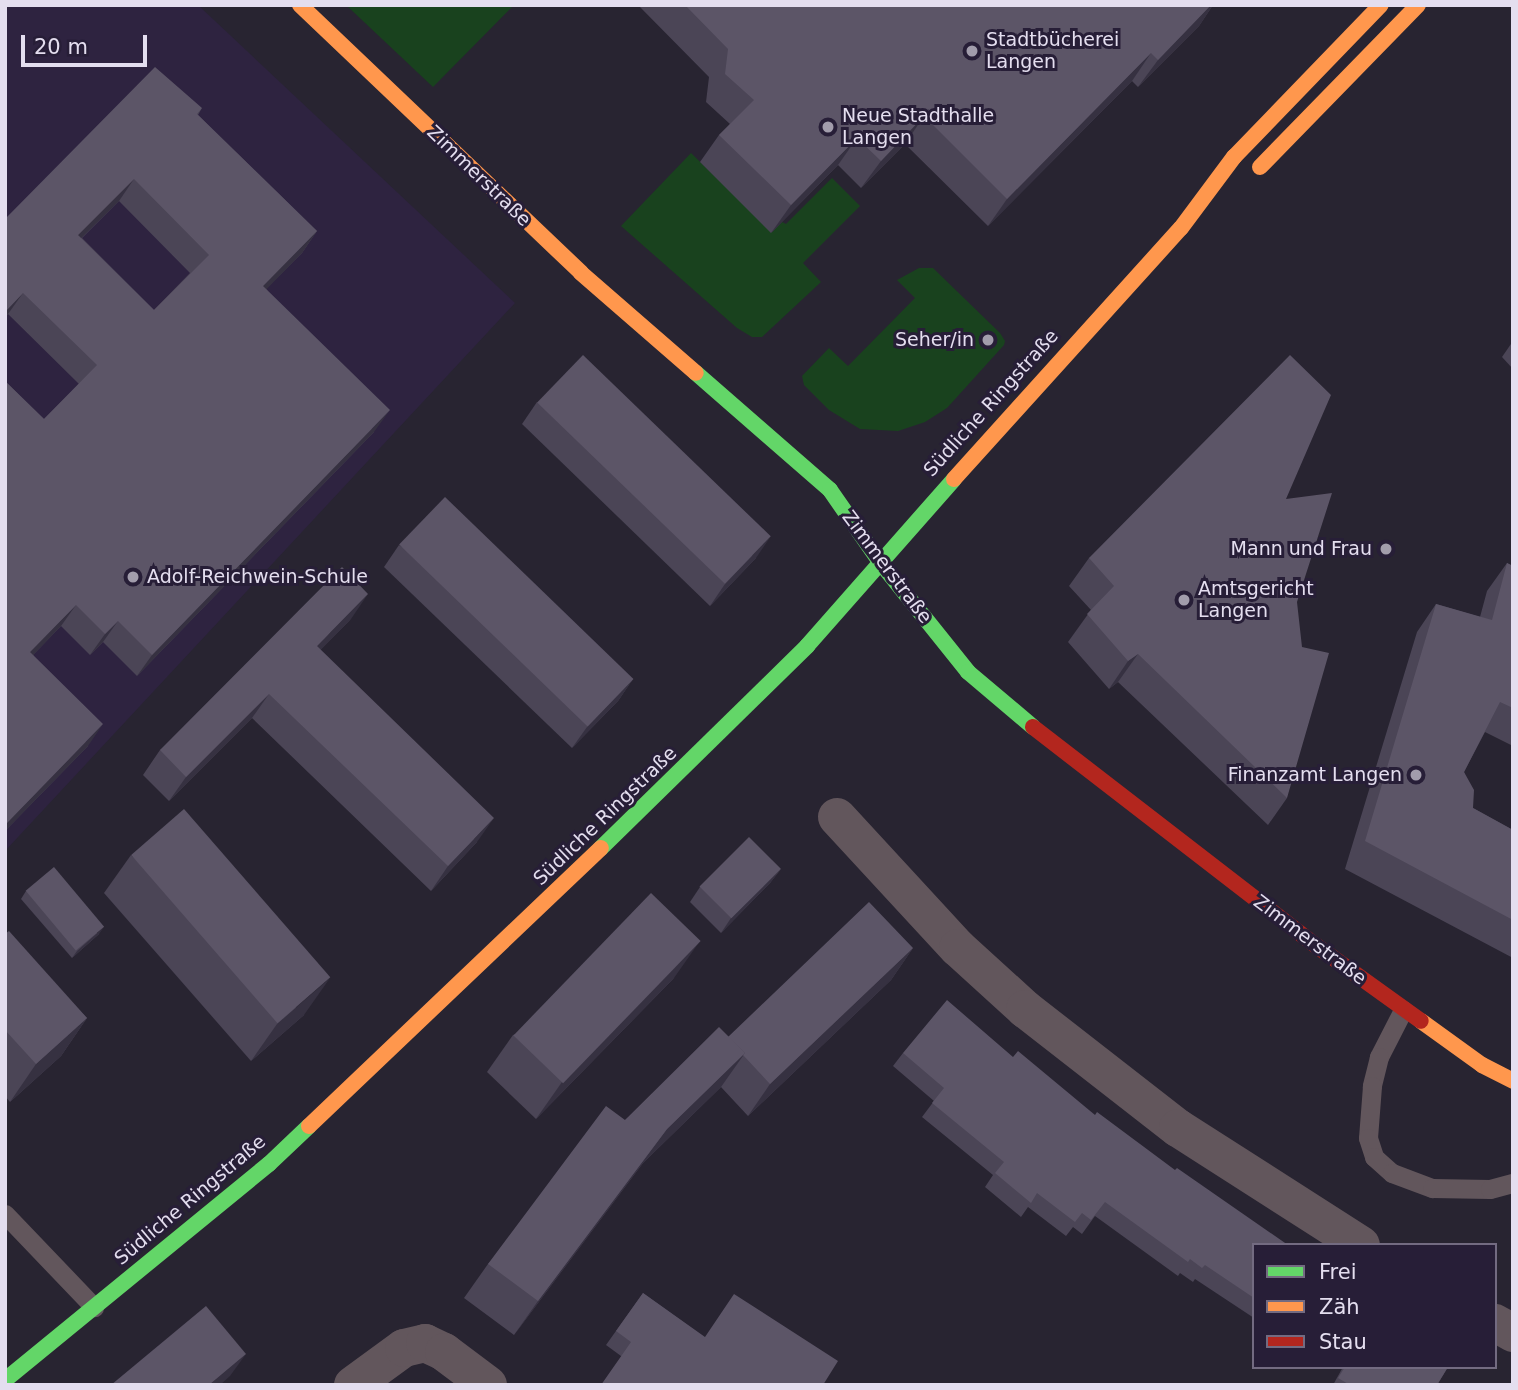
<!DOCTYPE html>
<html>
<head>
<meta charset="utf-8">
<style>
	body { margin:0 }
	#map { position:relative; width:1518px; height:1390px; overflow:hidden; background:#282431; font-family:"DejaVu Sans",sans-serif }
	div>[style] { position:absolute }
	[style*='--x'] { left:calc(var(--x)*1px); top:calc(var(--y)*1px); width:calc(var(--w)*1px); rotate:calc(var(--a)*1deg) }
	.built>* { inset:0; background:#2e2340 }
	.green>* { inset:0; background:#19421e }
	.lane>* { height:19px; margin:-9.5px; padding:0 9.5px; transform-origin:9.5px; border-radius:9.5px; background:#62565c }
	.street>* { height:38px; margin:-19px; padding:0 19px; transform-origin:19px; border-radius:19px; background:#62565c }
	.fast>* { height:16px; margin:-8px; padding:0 8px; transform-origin:8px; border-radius:8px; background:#63d668 }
	.slow>* { height:16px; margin:-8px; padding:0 8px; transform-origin:8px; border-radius:8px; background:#ff974d }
	.jam>* { height:16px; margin:-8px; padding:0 8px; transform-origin:8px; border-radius:8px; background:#b3261e }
	.wall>* { inset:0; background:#4b4556 }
	.shaded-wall>* { inset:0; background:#363141 }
	.building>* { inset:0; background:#5c5567; transform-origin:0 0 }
	.dots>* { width:19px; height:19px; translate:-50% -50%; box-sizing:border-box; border:4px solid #271e37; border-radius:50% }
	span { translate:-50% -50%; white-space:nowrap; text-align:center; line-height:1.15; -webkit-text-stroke:6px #271e37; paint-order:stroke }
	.poi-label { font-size:19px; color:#e4deef }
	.left { translate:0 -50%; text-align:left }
	.right { translate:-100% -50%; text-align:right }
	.street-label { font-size:19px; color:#e4deef }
	.frame { position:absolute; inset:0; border:7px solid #e4deef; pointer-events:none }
	.legend { position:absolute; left:1252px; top:1243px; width:245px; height:126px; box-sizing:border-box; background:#271e37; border:2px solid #736b81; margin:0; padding:9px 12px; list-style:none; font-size:21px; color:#e4deef }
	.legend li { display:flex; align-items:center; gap:14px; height:35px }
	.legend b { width:35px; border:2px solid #736b81 }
	.scale { position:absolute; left:21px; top:35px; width:126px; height:32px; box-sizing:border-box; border:4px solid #e4deef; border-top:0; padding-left:9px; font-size:21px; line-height:24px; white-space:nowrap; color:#e4deef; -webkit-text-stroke:5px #271e37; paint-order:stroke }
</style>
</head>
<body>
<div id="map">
	<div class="built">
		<div style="clip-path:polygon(5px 5px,198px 5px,515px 303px,5px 851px)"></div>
	</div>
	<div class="green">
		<div style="clip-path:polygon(346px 5px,514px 5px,433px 87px)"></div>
		<div style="clip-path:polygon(691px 153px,772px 232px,782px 222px,786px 224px,832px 178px,860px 206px,803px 263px,821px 282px,762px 337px,752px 337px,737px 328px,621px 226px)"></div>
		<div style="clip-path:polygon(919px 268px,933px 268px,1000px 333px,1005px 341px,1004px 345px,947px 408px,925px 422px,898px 431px,860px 429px,829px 410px,804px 385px,802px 376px,829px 348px,848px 366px,915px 298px,897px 280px)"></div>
	</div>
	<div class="lane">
		<div style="--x:1403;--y:1010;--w:53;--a:117.1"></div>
		<div style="--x:1379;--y:1057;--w:30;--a:104"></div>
		<div style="--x:1372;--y:1086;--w:52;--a:94.4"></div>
		<div style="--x:1368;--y:1138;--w:20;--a:72"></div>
		<div style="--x:1374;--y:1157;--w:24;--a:42"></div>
		<div style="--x:1392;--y:1173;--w:43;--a:20.6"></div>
		<div style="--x:1432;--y:1188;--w:58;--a:1"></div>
		<div style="--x:1490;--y:1189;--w:24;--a:-15"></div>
		<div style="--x:5;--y:1214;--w:129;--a:46.3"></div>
	</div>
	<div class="street">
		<div style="--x:837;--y:817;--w:178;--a:47.3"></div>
		<div style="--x:958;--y:948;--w:91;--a:42.3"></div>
		<div style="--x:1025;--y:1009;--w:194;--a:37.9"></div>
		<div style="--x:1178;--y:1128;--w:217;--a:32.6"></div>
		<div style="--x:1495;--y:1323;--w:21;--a:29"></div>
		<div style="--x:353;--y:1385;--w:63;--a:-36"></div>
		<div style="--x:404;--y:1348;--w:22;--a:-13"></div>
		<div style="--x:425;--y:1343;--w:21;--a:25"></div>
		<div style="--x:444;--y:1352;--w:55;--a:36.9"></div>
	</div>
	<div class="fast">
		<div style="--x:696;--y:373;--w:178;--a:41.1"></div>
		<div style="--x:830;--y:490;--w:88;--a:55.2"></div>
		<div style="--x:880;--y:562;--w:141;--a:51.3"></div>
		<div style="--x:968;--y:672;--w:85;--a:40.2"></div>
		<div style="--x:601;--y:848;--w:289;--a:-44.4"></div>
		<div style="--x:807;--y:646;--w:222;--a:-48.6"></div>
		<div style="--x:5;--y:1380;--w:341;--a:-39.3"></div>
		<div style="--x:269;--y:1164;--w:55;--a:-43.5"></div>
	</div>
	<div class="slow">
		<div style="--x:300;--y:5;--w:388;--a:43.6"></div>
		<div style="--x:581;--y:273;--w:152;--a:41"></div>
		<div style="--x:1260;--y:167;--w:226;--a:-45.7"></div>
		<div style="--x:954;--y:479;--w:338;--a:-47.9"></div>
		<div style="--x:1181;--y:228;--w:89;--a:-53.3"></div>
		<div style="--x:1234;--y:157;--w:211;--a:-46"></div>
		<div style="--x:1421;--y:1021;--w:75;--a:35.8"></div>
		<div style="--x:1482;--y:1065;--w:35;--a:27"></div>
		<div style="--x:309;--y:1126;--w:403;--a:-43.6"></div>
	</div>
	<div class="jam">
		<div style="--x:1033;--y:727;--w:351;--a:37.7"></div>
		<div style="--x:1311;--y:942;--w:135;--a:35.7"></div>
	</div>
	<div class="wall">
		<div style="clip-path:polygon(638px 5px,1213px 5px,1199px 26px,1138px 87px,1132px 81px,988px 226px,905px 144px,861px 188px,838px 165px,771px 233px,700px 162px,719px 135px,730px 124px,706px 102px,709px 77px)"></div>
		<div style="clip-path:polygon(evenodd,202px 108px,198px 115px,317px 231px,302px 253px,266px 289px,374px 432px,137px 676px,103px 642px,90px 655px,61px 626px,33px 655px,88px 746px,5px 831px,5px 381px,44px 419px,79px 384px,8px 314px,5px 318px,5px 219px,202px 108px,119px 201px,190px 273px,154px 310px,82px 238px,119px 201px)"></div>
		<div style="clip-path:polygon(1513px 341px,1513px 369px,1502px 357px)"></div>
		<div style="clip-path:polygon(537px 402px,756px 558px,710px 606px,522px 424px)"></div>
		<div style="clip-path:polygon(1286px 499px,1297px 602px,1287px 798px,1268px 825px,1118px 682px,1109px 689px,1068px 642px,1091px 610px,1069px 586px,1089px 558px)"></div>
		<div style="clip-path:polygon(399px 545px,633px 679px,618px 701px,572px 748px,384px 567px)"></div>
		<div style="clip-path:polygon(1507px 563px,1513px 566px,1513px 746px,1485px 732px,1464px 772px,1473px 808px,1513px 830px,1513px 958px,1345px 869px,1417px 632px,1436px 604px,1480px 617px,1487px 591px)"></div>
		<div style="clip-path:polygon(351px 619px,320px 650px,477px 842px,431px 891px,252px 718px,169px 801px,143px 775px,160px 750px)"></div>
		<div style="clip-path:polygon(131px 855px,304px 1015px,251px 1061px,104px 893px)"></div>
		<div style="clip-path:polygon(781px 869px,770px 883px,721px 933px,690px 902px,700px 887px)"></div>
		<div style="clip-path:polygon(26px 891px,99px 934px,72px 958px,21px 899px)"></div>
		<div style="clip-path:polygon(5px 934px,87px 1018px,61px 1056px,10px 1102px,5px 1096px)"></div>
		<div style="clip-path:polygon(913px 948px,891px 980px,748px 1116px,721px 1087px,643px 1163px,514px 1335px,464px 1298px,488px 1264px,625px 1120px,728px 1037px)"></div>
		<div style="clip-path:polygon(674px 978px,536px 1119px,487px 1072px,513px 1035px)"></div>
		<div style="clip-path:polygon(903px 1053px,1013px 1057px,1254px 1245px,1254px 1318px,1195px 1279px,1193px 1282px,1180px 1273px,1178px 1276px,1095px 1216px,1082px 1234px,1073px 1227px,1066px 1236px,1028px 1207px,1021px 1217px,985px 1187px,993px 1175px,922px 1117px,934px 1101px,893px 1066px)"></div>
		<div style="clip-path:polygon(643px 1293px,704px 1337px,838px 1361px,621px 1356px,606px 1345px)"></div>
		<div style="clip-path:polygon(1343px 1367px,1448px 1367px,1437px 1385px,1333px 1385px)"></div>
	</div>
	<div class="shaded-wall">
		<div style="clip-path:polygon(1211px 5px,1213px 5px,1199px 26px,1138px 87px,1158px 60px)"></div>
		<div style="clip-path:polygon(1151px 53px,1132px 81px,988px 226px,1007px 199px)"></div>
		<div style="clip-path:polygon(924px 116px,905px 144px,861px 188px,881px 161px)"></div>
		<div style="clip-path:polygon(857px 138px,838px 165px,771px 233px,791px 205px)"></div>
		<div style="clip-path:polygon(134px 179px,119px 201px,63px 256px,78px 235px)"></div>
		<div style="clip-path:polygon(317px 231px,302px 253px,248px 308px,263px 286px)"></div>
		<div style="clip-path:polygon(23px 293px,8px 314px,5px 318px,5px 312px)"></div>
		<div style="clip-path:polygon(390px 410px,374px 432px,137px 676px,152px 655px)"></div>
		<div style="clip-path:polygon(771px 536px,756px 558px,710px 606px,725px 584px)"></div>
		<div style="clip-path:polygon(368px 594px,351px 619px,300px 671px,317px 646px)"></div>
		<div style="clip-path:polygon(76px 605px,61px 626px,15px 674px,30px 652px)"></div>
		<div style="clip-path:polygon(118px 621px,103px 642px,90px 655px,105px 634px)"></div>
		<div style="clip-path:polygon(1138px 654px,1118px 682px,1109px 689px,1128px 661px)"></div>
		<div style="clip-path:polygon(633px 679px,618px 701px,572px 748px,587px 727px)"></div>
		<div style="clip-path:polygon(269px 694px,252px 718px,169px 801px,186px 777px)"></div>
		<div style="clip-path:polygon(103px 724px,88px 746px,5px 831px,5px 825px)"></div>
		<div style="clip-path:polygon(494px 818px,477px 842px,431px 891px,448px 866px)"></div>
		<div style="clip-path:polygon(781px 869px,770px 883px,721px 933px,731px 918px)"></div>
		<div style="clip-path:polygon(104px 927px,99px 934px,72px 958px,77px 951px)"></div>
		<div style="clip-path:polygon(700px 941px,674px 978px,536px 1119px,562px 1082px)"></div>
		<div style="clip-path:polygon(913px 948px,891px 980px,748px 1116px,770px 1084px)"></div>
		<div style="clip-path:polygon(330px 978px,304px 1015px,251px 1061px,277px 1024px)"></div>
		<div style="clip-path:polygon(87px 1018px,61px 1056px,10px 1102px,36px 1064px)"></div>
		<div style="clip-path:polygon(745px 1053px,721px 1087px,643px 1163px,514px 1335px,538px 1301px,667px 1129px)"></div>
		<div style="clip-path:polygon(246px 1354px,230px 1376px,220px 1385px,209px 1385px)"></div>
	</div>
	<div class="building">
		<div style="clip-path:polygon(685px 5px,1211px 5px,1158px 60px,1151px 53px,1007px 199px,924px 116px,881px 161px,857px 138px,791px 205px,719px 135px,754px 100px,725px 74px,728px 49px)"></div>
		<div style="clip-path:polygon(evenodd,155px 67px,202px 108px,197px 114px,317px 231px,263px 286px,390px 410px,152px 655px,118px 621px,105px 634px,76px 605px,30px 652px,103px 724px,5px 825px,5px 381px,44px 419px,97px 365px,23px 293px,5px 312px,5px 219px,155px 67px,134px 179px,209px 255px,154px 310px,78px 235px,134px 179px)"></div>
		<div style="left:583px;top:355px;width:261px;height:66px;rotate:44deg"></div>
		<div style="clip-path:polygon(1290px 355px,1331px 395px,1286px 499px,1332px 493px,1297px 602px,1302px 647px,1329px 653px,1287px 798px,1138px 654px,1128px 661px,1087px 614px,1114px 586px,1089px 558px)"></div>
		<div style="left:445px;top:497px;width:262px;height:66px;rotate:44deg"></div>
		<div style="clip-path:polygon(1507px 563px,1513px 566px,1513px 708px,1500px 702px,1464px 772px,1474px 790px,1473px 808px,1513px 830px,1513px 920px,1365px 841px,1436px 604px,1492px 620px)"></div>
		<div style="clip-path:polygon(342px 567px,368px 594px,317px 646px,494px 818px,448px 866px,269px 694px,186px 777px,160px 750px)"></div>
		<div style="left:184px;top:809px;width:223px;height:70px;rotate:49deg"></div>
		<div style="left:749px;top:837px;width:45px;height:70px;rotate:45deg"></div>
		<div style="left:54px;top:867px;width:78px;height:37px;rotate:50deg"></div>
		<div style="left:651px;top:893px;width:69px;height:198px;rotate:44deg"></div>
		<div style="clip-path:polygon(869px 902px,913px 948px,770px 1084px,743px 1055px,745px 1053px,728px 1037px)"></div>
		<div style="clip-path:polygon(9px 931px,87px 1018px,36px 1064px,5px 1030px,5px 934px)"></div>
		<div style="clip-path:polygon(947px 1000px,1013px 1057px,1018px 1051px,1095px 1115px,1097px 1112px,1175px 1170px,1177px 1168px,1288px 1245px,1254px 1245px,1254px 1298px,1205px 1265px,1202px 1268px,1190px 1259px,1188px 1262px,1105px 1202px,1091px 1220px,1082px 1213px,1075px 1222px,1037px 1193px,1031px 1203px,995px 1173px,1004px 1162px,932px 1103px,944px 1088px,903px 1053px)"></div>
		<div style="clip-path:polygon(719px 1027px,745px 1053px,667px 1129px,538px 1301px,488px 1264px,606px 1106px,625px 1120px)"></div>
		<div style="clip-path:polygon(643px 1293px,705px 1337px,734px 1294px,838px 1361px,823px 1385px,601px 1385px,631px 1342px,616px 1331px)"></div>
		<div style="clip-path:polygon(206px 1306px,246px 1354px,209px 1385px,111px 1385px)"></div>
		<div style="clip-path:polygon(1345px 1367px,1448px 1367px,1437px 1385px,1350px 1385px,1338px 1378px)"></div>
	</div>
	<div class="dots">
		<div style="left:972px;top:51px;background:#a29dac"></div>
		<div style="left:828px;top:127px;background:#a29dac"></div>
		<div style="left:988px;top:340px;background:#a29dac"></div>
		<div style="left:1386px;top:549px;background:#a29dac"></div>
		<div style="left:133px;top:577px;background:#a29dac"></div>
		<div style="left:1184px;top:600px;background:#a29dac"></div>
		<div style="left:1416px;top:775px;background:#a29dac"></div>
	</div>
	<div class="poi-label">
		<span class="left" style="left:986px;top:51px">Stadtbücherei<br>Langen</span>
		<span class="left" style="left:842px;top:127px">Neue Stadthalle<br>Langen</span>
		<span class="right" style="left:974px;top:340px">Seher/in</span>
		<span class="right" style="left:1372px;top:549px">Mann und Frau</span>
		<span class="left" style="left:147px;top:577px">Adolf-Reichwein-Schule</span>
		<span class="left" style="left:1198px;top:600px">Amtsgericht<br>Langen</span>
		<span class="right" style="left:1402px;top:775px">Finanzamt Langen</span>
	</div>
	<div class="street-label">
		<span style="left:479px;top:176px;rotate:44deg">Zimmerstraße</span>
		<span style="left:991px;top:403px;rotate:-48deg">Südliche Ringstraße</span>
		<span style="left:887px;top:567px;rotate:53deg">Zimmerstraße</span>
		<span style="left:605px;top:816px;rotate:-44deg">Südliche Ringstraße</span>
		<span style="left:1310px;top:940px;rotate:37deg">Zimmerstraße</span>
		<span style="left:190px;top:1200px;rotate:-40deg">Südliche Ringstraße</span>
	</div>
	<div class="frame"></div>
	<ul class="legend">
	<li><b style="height:9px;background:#63d668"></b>Frei</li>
	<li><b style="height:9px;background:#ff974d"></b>Zäh</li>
	<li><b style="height:9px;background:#b3261e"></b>Stau</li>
	</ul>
	<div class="scale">20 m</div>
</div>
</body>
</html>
